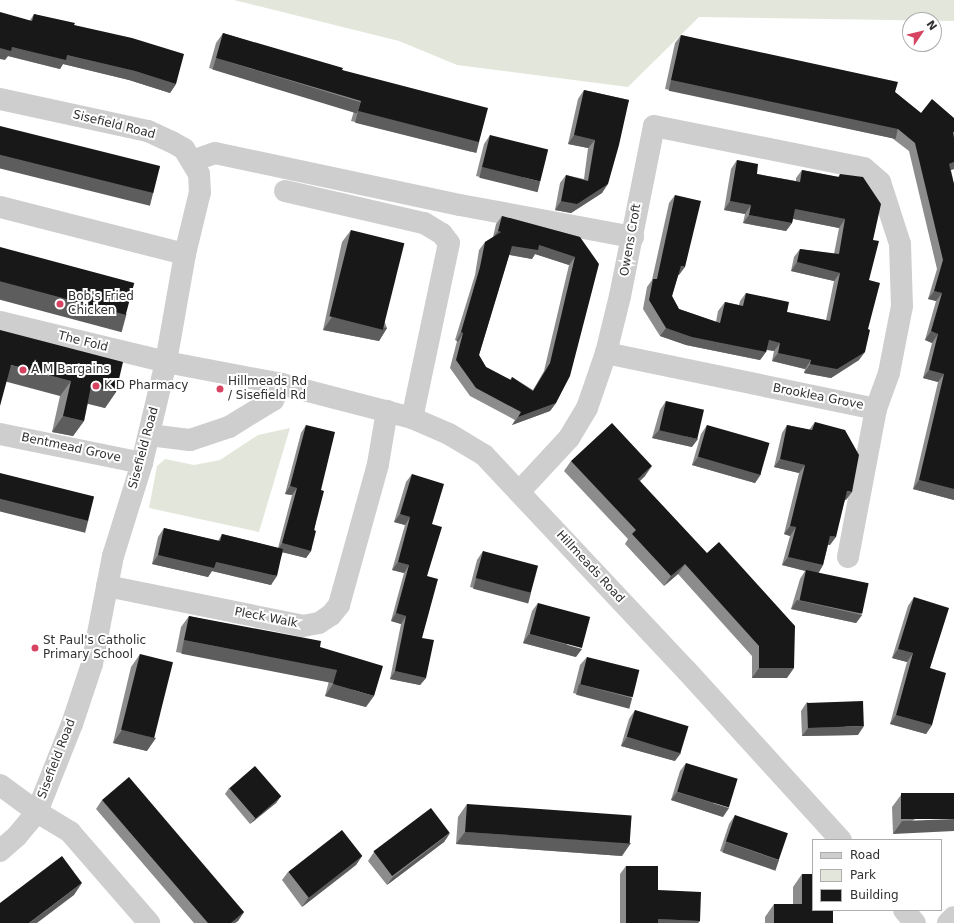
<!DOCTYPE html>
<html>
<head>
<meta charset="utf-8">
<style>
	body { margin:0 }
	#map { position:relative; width:954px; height:923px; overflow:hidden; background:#fff; font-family:"DejaVu Sans",sans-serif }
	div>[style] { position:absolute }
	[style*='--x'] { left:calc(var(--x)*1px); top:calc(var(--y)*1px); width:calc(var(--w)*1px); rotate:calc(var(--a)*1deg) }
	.green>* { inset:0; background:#e3e7db }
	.minor>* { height:22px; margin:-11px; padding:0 11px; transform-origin:11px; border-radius:11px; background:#cecece }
	.wall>* { inset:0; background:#8c8c8c }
	.shaded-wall>* { inset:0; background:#5d5d5d; transform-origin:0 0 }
	.building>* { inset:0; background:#181818; transform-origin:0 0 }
	.dots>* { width:11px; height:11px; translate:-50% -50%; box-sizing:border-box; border:2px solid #fff; border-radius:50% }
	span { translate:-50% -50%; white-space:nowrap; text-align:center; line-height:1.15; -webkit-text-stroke:4px #fff; paint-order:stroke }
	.street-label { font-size:12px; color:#313131 }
	.poi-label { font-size:12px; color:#313131 }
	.left { translate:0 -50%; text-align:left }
	.legend { position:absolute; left:812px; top:839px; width:130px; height:72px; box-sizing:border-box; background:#fff; border:1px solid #adadad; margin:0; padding:5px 7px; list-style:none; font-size:12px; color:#313131 }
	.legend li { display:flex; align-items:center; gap:8px; height:20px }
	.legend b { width:20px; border:1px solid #adadad }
	.north { position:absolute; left:902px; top:12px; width:40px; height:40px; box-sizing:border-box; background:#fff; border:1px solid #adadad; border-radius:50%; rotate:55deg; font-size:11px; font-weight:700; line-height:16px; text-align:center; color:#313131 }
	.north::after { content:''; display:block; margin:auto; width:14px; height:18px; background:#d74462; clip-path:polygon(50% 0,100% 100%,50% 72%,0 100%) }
</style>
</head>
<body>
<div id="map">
	<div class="green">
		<div style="clip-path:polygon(234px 0,954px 0,954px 21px,699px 17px,628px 87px,457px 65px,399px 41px)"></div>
		<div style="clip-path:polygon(290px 428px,259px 532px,149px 508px,157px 466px,165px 459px,194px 465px,220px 460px,258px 435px)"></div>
	</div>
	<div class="minor">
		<div style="--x:0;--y:99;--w:151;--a:12.2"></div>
		<div style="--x:148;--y:131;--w:26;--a:25"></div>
		<div style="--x:172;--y:142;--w:14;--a:30"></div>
		<div style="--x:184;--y:149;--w:29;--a:59"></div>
		<div style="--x:199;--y:174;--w:18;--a:87"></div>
		<div style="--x:200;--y:192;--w:64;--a:103.6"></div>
		<div style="--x:185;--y:254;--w:110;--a:100"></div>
		<div style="--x:166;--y:362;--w:104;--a:103.4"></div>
		<div style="--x:142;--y:463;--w:97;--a:107.3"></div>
		<div style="--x:113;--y:556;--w:110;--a:101"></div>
		<div style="--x:92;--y:664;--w:63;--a:108.4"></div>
		<div style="--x:72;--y:724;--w:95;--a:111.7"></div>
		<div style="--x:37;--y:812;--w:39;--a:31"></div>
		<div style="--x:70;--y:832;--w:121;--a:49"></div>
		<div style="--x:192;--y:161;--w:24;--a:-19"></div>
		<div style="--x:215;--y:153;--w:250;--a:12"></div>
		<div style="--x:460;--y:205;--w:176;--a:10.5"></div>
		<div style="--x:285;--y:191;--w:143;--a:13"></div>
		<div style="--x:424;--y:223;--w:21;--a:31"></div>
		<div style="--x:442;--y:234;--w:11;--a:52"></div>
		<div style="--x:449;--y:243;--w:179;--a:101.9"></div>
		<div style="--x:0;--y:207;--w:191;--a:14.3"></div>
		<div style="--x:0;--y:322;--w:171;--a:13.5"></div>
		<div style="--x:166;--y:362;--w:117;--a:10.8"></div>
		<div style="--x:281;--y:384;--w:135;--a:14.5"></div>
		<div style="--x:412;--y:418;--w:40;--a:23.4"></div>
		<div style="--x:449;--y:434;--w:41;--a:31"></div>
		<div style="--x:484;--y:455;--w:296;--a:46.8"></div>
		<div style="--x:687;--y:671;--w:229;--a:47.7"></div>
		<div style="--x:0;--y:434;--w:145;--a:11.5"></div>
		<div style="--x:149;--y:435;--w:41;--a:7"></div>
		<div style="--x:190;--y:440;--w:41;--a:-18.4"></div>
		<div style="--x:229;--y:427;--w:52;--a:-31.5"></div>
		<div style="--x:273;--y:400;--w:18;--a:-63"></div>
		<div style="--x:519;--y:492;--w:74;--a:-47.2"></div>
		<div style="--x:569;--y:438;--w:35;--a:-59"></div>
		<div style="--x:587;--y:408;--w:58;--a:-70.9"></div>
		<div style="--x:606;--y:353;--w:59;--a:-76.2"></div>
		<div style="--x:620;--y:296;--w:173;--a:-78.7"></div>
		<div style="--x:654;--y:126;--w:214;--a:11.3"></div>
		<div style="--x:864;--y:168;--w:21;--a:41"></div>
		<div style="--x:880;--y:182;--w:65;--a:72.1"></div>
		<div style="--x:900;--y:244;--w:62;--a:88.2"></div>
		<div style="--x:902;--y:306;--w:68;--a:101"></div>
		<div style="--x:889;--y:373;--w:38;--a:110"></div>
		<div style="--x:876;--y:409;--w:276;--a:-168.3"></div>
		<div style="--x:848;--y:557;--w:151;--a:-79.3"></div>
		<div style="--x:107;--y:586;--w:200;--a:11.5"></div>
		<div style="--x:303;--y:626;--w:16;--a:-11"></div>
		<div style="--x:319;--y:623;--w:14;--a:-34"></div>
		<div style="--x:331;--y:615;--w:13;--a:-51"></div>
		<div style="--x:339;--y:605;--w:146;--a:-74.5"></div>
		<div style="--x:378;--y:464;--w:54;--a:-80.4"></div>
		<div style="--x:0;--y:785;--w:46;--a:36.1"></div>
		<div style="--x:37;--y:812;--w:31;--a:130"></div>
		<div style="--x:17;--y:836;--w:23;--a:139"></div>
		<div style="--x:904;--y:910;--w:17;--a:50"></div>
		<div style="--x:948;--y:923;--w:8;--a:-45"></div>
	</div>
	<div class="wall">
		<div style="clip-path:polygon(34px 14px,74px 25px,176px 84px,170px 93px,129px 80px,63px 64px,60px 69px,8px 56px,5px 60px)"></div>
		<div style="clip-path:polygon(223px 33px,342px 70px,472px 152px,351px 121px,354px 111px,209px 68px,216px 43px)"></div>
		<div style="clip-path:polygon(681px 35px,895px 92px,921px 113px,954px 118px,954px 169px,951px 170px,954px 184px,954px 500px,913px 489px,938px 382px,923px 378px,932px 343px,925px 340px,936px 301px,928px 299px,937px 269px,909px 151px,892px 138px,665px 89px,675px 43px)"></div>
		<div style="clip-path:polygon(584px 90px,629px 100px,602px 193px,571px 213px,555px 210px,560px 183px,566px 175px,584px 179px,588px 148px,568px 144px,578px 99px)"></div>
		<div style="clip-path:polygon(490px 135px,534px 190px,476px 176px,484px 144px)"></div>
		<div style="clip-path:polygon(737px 160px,757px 174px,796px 181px,796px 178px,802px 170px,838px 177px,840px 174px,873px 240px,869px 280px,859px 360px,831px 378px,804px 373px,805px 369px,772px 361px,774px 351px,767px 350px,766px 352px,760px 360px,686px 345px,660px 336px,643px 309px,647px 287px,652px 280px,669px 203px,675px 195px,679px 275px,678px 275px,672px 296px,679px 309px,716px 322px,718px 311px,725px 302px,739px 305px,740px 301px,746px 293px,787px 312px,826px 320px,834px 281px,791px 271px,794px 257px,800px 249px,834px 254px,839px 228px,793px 219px,792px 223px,786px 231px,743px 223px,745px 214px,724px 210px,731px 169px)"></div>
		<div style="clip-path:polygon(evenodd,502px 216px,580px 237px,556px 403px,550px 411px,512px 425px,515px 420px,470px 396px,450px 368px,457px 341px,455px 340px,475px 275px,479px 250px,485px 242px,493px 237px,496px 224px,502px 216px,535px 254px,569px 265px,544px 371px,533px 390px,512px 377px,510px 380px,486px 367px,479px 355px,509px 255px,532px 259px,535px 254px)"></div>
		<div style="clip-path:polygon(351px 230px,387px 328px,379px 341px,323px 330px,342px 242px)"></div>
		<div style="clip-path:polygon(0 330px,116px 392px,105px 408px,88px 403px,84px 421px,73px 436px,52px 432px,60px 396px)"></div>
		<div style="clip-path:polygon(666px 401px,692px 447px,652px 438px,660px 410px)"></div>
		<div style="clip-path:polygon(815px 422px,846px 500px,845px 500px,830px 545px,828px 545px,823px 565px,818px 573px,862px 615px,856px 623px,791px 609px,800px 579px,805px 571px,782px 565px,790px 536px,784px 534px,799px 473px,774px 467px,782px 433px,787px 425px,809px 430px)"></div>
		<div style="clip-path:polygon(306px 425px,321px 490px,311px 551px,306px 558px,283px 552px,271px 585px,212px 571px,208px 577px,152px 564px,158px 537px,164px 528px,218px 541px,222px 534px,278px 548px,292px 495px,285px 494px,301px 433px)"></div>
		<div style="clip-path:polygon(707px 425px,761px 474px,755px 483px,692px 465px,701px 434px)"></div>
		<div style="clip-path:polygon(571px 461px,645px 476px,640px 481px,787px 678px,752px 678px,752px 656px,678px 574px,664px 586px,625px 544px,628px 539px,564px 471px)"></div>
		<div style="clip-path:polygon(412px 474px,432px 524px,427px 576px,422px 638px,426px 678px,420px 685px,390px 679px,401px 624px,391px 621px,404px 573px,392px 570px,405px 525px,394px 522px,406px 482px)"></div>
		<div style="clip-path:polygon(483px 551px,531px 593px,525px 602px,470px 587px,477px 560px)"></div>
		<div style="clip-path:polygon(914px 597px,930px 668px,932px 725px,926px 734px,890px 724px,907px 662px,892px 658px,908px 606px)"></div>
		<div style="clip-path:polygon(538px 603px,576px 657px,523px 643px,532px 611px)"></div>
		<div style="clip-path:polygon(189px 616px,320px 647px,366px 707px,325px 696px,329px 681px,176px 652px,181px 627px)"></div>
		<div style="clip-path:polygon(140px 654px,147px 751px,113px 743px,131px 667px)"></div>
		<div style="clip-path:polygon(587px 657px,632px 698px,626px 707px,573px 693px,580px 665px)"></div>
		<div style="clip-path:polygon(807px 702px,858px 735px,802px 736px,801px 711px)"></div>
		<div style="clip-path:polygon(635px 710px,675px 761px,621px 746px,629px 719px)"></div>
		<div style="clip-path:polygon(686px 763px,723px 817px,671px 800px,680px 771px)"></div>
		<div style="clip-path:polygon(229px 788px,281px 796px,276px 803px,250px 824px,225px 794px)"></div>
		<div style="clip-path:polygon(954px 793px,893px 834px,892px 807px,901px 795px)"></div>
		<div style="clip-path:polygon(102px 800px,244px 912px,238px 921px,235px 923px,194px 923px,96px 809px)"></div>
		<div style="clip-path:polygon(467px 804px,622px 856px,456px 844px,458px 817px)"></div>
		<div style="clip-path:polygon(735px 815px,779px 860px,773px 869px,720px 851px,729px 824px)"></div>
		<div style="clip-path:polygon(450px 833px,444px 842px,387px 885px,368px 861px,374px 852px)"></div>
		<div style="clip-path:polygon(362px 856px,356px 865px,302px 907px,282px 880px,288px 872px)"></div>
		<div style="clip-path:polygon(626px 866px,700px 921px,698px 923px,620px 923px,620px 874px)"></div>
		<div style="clip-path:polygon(802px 874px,833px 923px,765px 923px,765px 917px,774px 904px,793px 904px,793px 887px)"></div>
	</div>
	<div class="shaded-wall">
		<div style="clip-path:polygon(12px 47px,67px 55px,135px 71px,176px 84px,170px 93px,129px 80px,63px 64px,60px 69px,8px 56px,5px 60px,0 59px,0 48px)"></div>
		<div style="left:216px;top:58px;width:151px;height:12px;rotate:17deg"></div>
		<div style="left:671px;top:80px;width:232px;height:11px;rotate:12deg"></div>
		<div style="left:358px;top:111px;width:125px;height:12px;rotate:14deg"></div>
		<div style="clip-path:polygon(574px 135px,595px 140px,588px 148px,568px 144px)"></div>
		<div style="left:0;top:154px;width:158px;height:14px;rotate:14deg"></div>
		<div style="clip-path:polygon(954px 162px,954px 169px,943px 172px,949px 164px)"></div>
		<div style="left:482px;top:167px;width:60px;height:11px;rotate:14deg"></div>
		<div style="clip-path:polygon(608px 184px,602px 193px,571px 213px,555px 210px,561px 201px)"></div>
		<div style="clip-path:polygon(730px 201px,751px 205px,745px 214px,724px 210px)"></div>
		<div style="clip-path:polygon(795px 209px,845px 219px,839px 228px,789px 218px)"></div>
		<div style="clip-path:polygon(749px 215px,792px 223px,786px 231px,743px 223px)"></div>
		<div style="clip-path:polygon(498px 231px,501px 232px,492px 239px)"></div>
		<div style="clip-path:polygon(539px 245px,575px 257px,569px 265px,535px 254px,532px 259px,506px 254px,512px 246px)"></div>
		<div style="clip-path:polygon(797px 262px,840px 273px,834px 281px,791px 271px)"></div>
		<div style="clip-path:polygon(681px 266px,685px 267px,679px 275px,675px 274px)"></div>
		<div style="left:0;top:280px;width:131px;height:19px;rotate:15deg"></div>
		<div style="clip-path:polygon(934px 291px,942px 293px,936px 301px,928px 299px)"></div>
		<div style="clip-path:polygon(332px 317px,387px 328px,379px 341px,323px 330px)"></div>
		<div style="clip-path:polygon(666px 328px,766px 352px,760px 360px,686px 345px,660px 336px)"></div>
		<div style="clip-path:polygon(931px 331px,938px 334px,932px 343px,925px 340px)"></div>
		<div style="left:461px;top:332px;width:2px;height:10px;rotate:27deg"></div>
		<div style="clip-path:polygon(769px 340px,780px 343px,774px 351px,763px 349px)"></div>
		<div style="clip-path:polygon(865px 352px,859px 360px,831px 378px,804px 373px,810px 364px)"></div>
		<div style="clip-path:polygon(778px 353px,811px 360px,805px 369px,772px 361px)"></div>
		<div style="clip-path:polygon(11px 365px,71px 381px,60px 396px,0 380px)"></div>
		<div style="clip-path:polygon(929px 370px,944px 374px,938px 382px,923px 378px)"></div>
		<div style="clip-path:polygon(91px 386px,116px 392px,105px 408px,80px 402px)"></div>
		<div style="clip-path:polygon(556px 403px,550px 411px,512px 425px,518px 417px)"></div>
		<div style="clip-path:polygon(63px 416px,84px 421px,73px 436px,52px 432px)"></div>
		<div style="clip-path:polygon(659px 430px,698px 439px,692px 447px,652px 438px)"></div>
		<div style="clip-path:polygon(698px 457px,761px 474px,755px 483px,692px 465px)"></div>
		<div style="clip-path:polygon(780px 459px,805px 465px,799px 473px,774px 467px)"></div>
		<div style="clip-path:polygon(652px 466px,645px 476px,631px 489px,638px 479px)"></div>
		<div style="clip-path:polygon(919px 480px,954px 489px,954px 500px,913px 489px)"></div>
		<div style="clip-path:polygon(290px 486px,297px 488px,292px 495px,285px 494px)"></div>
		<div style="clip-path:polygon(847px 491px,852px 492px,846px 500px,841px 499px)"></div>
		<div style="left:0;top:498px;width:91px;height:13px;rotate:14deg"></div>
		<div style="clip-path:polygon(400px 514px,410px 517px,405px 525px,394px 522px)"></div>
		<div style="clip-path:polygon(790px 526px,796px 527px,790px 536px,784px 534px)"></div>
		<div style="clip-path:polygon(830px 536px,836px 537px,830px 545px,824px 544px)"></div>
		<div style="clip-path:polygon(282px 543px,311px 551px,306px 558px,277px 551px)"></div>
		<div style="clip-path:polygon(158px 555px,216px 562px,277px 576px,271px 585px,212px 571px,208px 577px,152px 564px)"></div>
		<div style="clip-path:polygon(788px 557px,823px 565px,818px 574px,782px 565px)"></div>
		<div style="clip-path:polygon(398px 562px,409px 565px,404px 573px,392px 570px)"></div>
		<div style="clip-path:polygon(685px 564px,678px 574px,664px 586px,671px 576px)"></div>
		<div style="left:476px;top:578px;width:57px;height:11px;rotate:15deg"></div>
		<div style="clip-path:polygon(797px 600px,862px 615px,856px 623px,791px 609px)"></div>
		<div style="clip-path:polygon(396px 613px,406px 616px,401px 624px,391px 621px)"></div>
		<div style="clip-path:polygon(529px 634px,582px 649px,576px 657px,523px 643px)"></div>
		<div style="left:184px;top:640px;width:156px;height:14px;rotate:11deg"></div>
		<div style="clip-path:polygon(898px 649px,913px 653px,907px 662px,892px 658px)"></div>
		<div style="clip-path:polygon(759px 668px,794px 668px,787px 678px,752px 678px)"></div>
		<div style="clip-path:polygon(395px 671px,426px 678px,420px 685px,390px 679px)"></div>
		<div style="clip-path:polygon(333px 684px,374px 696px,366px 707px,325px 696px)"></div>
		<div style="left:579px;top:684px;width:55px;height:11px;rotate:15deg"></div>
		<div style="clip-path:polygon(896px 715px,932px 725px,926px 734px,890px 724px)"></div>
		<div style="clip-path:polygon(864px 726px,858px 735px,802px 736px,808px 728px)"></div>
		<div style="clip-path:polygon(122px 730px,156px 738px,147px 751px,113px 743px)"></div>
		<div style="clip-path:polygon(627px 737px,681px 753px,675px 761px,621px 746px)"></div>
		<div style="clip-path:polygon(677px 792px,729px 808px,723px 817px,671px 800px)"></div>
		<div style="clip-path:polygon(281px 796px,276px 803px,250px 824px,255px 818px)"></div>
		<div style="clip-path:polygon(954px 819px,954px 831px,893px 834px,902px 821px)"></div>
		<div style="clip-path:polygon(465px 832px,631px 843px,622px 856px,456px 844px)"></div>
		<div style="clip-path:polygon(450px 833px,444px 842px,387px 885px,393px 877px)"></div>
		<div style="left:726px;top:842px;width:56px;height:11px;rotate:19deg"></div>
		<div style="clip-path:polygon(362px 856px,356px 865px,302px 907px,308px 898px)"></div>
		<div style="clip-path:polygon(82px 883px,74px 895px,37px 923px,29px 923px)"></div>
		<div style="clip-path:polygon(244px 912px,238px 921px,235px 923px,231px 923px)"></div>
		<div style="clip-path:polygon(658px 919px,700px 921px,698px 923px,655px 923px)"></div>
	</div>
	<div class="building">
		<div style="clip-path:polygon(0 12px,32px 21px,34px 14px,75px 23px,74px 25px,132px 38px,184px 54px,176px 84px,135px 71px,67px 55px,66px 60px,12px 47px,11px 51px,0 48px)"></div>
		<div style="clip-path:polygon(223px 33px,343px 68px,342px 70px,488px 108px,479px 142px,358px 111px,361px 101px,216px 58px)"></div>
		<div style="clip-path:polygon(681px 35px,898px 82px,895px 92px,921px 113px,932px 99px,954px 118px,954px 132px,953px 132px,954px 138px,954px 162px,949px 164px,954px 184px,954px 489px,919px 480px,944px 374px,929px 370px,938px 334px,931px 331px,942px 293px,934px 291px,943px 260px,915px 143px,898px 129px,671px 80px)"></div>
		<div style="clip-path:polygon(584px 90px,629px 100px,619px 145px,608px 184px,577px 204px,561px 201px,566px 175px,588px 181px,595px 140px,574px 135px)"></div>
		<div style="left:0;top:126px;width:165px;height:28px;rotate:14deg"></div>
		<div style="left:490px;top:135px;width:60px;height:33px;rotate:14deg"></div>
		<div style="clip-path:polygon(737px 160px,758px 164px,757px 174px,800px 182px,802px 170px,839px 177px,840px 174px,863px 177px,881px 204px,873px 240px,879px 241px,869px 280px,880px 283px,868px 329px,870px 330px,865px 352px,837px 369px,810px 364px,811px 360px,778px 353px,780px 343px,769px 340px,766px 352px,692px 337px,666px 328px,649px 300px,653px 279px,657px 279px,675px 195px,701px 201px,685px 267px,681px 266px,672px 296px,679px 309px,720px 323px,725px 302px,743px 306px,746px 293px,789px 302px,787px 312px,830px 321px,840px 273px,797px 262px,800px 249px,839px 254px,845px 219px,795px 209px,792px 223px,749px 215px,751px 205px,730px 201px)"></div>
		<div style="clip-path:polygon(evenodd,502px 216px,580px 237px,599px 264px,570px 376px,556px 403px,518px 417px,521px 412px,476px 388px,456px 360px,463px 333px,461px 332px,480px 267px,485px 242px,501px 232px,498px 231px,502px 216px,539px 245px,575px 257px,550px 363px,533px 391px,512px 377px,511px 380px,486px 367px,479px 355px,512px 246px,538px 250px,539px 245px)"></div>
		<div style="left:351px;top:230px;width:55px;height:89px;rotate:14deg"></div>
		<div style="left:0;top:247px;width:139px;height:33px;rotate:15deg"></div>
		<div style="clip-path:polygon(0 330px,123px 362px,116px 392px,91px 386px,84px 421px,63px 416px,71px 381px,11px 365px,0 406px)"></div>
		<div style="left:666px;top:401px;width:39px;height:30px;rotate:13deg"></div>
		<div style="clip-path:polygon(815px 422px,845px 430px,859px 455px,852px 492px,847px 491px,836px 537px,830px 536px,823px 565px,788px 557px,796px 527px,790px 526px,805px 465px,780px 459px,787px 425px,812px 430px)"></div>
		<div style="clip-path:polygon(612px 423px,652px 466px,638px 479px,707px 553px,719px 542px,795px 626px,794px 668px,759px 668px,759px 646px,685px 564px,671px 576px,632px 534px,636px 530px,571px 461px)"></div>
		<div style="clip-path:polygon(306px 425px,335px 432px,321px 490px,324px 491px,314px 530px,316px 531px,311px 551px,282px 543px,297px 488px,290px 486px)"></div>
		<div style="left:707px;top:425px;width:65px;height:33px;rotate:16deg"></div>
		<div style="left:0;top:473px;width:97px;height:25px;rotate:14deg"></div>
		<div style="clip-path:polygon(412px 474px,444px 484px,432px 524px,442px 527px,427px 576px,438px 579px,422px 638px,434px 640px,426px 678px,395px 671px,406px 616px,396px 613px,409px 565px,398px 562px,410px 517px,400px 514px)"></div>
		<div style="clip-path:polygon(164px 528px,220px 541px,222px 534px,283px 549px,277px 576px,216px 562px,214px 568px,158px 555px)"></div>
		<div style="left:483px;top:551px;width:57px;height:28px;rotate:15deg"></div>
		<div style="left:806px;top:570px;width:64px;height:31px;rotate:12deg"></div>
		<div style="clip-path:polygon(914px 597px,949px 608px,930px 668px,946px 673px,932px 725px,896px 715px,913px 653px,898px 649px)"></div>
		<div style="left:538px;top:603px;width:54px;height:32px;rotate:15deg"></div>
		<div style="clip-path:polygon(189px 616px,321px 641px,320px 647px,383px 666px,374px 696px,333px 684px,337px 670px,184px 640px)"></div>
		<div style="left:140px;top:654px;width:34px;height:78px;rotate:14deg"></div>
		<div style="left:587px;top:657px;width:54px;height:28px;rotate:14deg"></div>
		<div style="left:863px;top:701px;width:25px;height:56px;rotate:88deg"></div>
		<div style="left:635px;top:710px;width:56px;height:28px;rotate:17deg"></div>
		<div style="left:686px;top:763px;width:54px;height:30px;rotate:17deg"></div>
		<div style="left:255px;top:766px;width:40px;height:34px;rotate:49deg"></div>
		<div style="clip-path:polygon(129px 777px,244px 912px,231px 923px,208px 923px,102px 800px)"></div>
		<div style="left:954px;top:793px;width:26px;height:53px;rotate:90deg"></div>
		<div style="left:467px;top:804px;width:165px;height:28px;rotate:4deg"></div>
		<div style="left:431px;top:808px;width:31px;height:72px;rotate:53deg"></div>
		<div style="left:735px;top:815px;width:56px;height:28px;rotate:19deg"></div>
		<div style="left:342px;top:830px;width:33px;height:68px;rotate:52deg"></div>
		<div style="clip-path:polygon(62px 856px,82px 883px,29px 923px,0 923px,0 903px)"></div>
		<div style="clip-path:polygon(626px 866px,658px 866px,658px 890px,701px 892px,700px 921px,658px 919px,658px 923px,626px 923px)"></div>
		<div style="clip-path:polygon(802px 874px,813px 874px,813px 910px,833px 910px,833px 923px,774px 923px,774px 904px,802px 904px)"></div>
	</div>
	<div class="dots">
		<div style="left:60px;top:304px;background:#d74462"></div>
		<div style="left:23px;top:370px;background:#d74462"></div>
		<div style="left:96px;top:386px;background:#d74462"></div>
		<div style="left:220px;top:389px;background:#d74462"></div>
		<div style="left:35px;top:648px;background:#d74462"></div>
	</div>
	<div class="street-label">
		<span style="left:114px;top:125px;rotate:14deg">Sisefield Road</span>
		<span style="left:631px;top:240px;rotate:-80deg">Owens Croft</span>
		<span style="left:83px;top:342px;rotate:14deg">The Fold</span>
		<span style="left:818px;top:397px;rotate:11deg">Brooklea Grove</span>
		<span style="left:71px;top:448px;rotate:12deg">Bentmead Grove</span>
		<span style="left:144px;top:448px;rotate:-75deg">Sisefield Road</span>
		<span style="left:590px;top:567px;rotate:47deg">Hillmeads Road</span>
		<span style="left:266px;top:618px;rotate:11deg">Pleck Walk</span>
		<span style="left:57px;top:759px;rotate:-69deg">Sisefield Road</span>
	</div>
	<div class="poi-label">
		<span class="left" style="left:68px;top:304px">Bob's Fried<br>Chicken</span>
		<span class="left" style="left:31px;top:370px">A M Bargains</span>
		<span class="left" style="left:228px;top:389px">Hillmeads Rd<br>/ Sisefield Rd</span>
		<span class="left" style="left:104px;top:386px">K D Pharmacy</span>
		<span class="left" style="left:43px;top:648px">St Paul's Catholic<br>Primary School</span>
	</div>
	<ul class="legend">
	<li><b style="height:5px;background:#cecece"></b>Road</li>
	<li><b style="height:11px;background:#e3e7db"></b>Park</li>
	<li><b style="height:11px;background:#181818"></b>Building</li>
	</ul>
	<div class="north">N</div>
</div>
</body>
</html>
